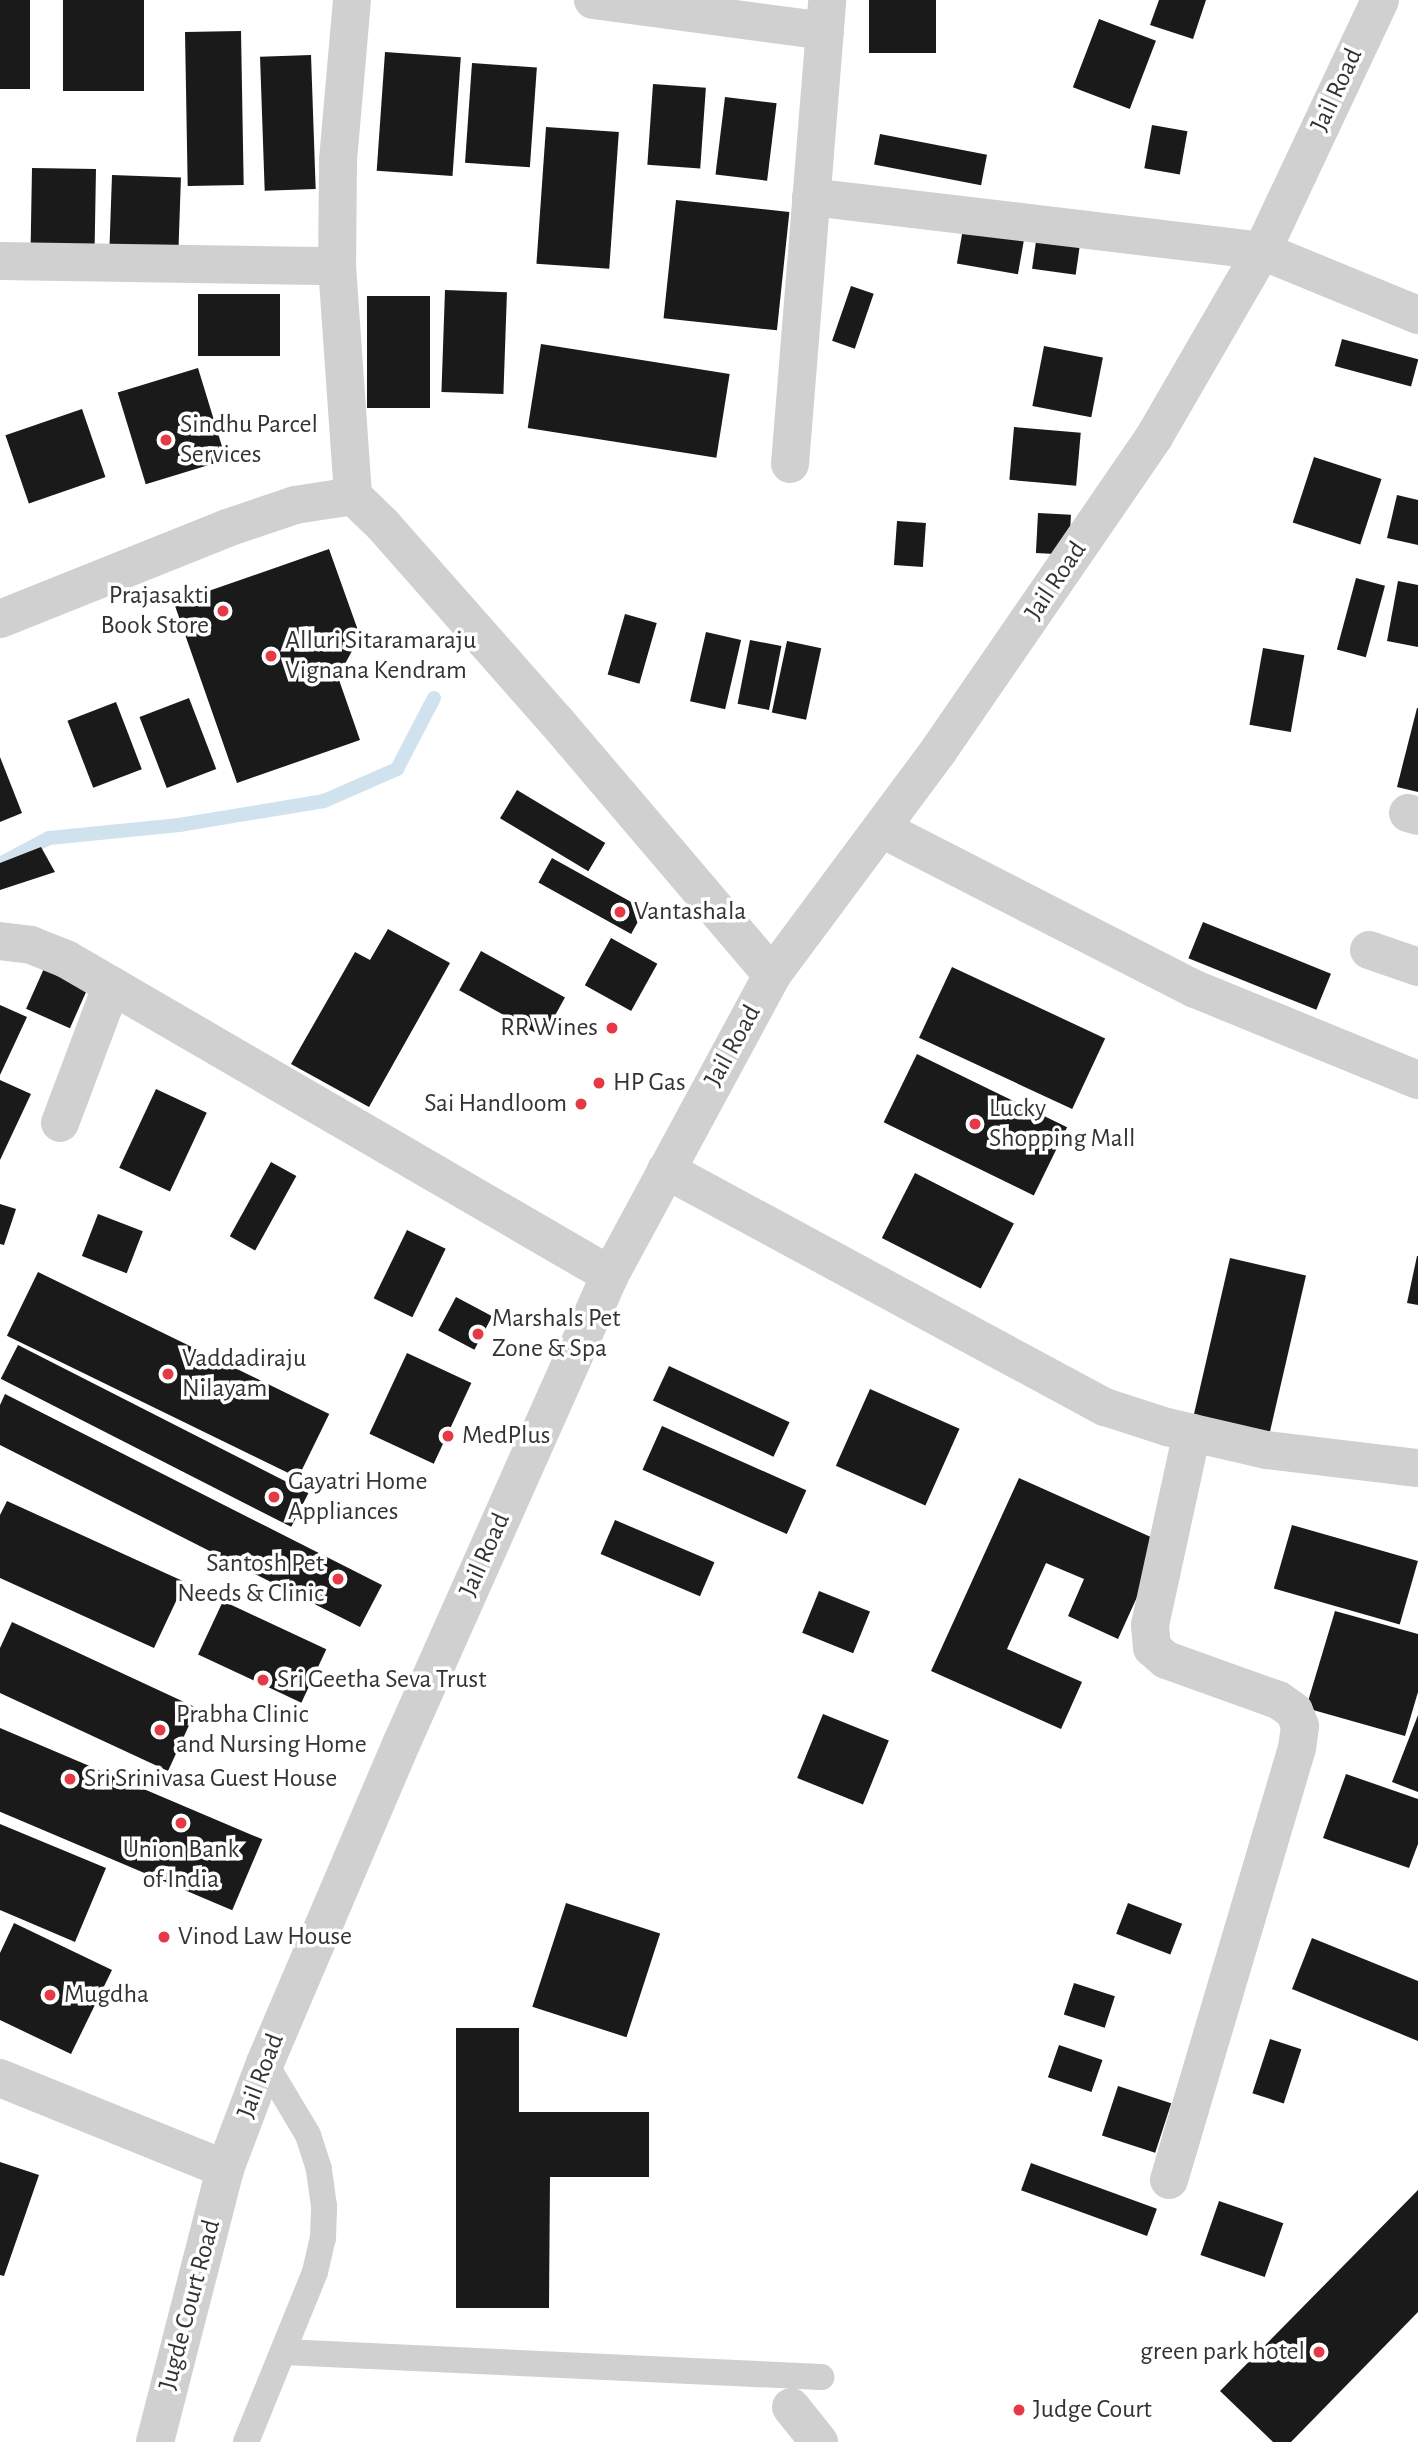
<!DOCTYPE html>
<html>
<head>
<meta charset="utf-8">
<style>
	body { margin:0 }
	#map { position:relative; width:1418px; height:2442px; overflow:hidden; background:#fff; font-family:"Alegreya Sans",sans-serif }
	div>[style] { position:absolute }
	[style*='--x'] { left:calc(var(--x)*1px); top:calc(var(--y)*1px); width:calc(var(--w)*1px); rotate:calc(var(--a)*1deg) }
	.stream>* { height:14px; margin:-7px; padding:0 7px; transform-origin:7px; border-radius:7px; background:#cfe2ee }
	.building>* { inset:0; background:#1a1a1a; transform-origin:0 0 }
	.service>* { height:26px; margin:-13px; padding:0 13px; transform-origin:13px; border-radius:13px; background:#d0d0d0 }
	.minor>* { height:38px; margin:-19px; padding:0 19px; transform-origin:19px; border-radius:19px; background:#d0d0d0 }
	.tertiary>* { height:38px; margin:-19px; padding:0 19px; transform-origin:19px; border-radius:19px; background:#d0d0d0 }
	.dots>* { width:19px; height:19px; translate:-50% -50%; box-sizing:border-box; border:4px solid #fff; border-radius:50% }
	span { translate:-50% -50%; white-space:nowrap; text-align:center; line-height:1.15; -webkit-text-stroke:7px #fff; paint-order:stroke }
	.street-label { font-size:26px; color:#333 }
	.poi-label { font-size:26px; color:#333 }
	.left { translate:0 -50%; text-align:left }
	.right { translate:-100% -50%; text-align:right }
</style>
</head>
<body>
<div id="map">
	<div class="stream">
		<div style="--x:0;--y:864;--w:55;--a:-28"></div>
		<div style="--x:49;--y:838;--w:131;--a:-5.7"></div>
		<div style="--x:179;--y:825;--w:147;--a:-9.4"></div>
		<div style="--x:324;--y:801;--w:80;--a:-23.7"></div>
		<div style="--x:397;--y:769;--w:80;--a:-62.5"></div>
	</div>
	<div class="building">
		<div style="left:0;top:0;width:30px;height:89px"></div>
		<div style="left:63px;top:0;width:81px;height:91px"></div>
		<div style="left:869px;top:0;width:67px;height:53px"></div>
		<div style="clip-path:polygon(1159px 0,1206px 0,1193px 39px,1150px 25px)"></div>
		<div style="left:1099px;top:19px;width:61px;height:73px;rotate:21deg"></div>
		<div style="left:241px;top:31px;width:154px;height:56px;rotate:89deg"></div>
		<div style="left:385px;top:52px;width:76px;height:119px;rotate:4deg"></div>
		<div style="left:311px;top:55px;width:134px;height:51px;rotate:88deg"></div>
		<div style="left:472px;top:63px;width:65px;height:100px;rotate:4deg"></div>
		<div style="left:653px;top:84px;width:53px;height:81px;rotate:4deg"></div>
		<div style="left:725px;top:97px;width:52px;height:78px;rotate:7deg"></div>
		<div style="left:1152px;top:125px;width:36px;height:44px;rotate:10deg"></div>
		<div style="left:546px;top:127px;width:73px;height:137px;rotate:4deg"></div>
		<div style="left:880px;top:134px;width:109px;height:31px;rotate:11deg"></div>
		<div style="left:32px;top:168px;width:64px;height:83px;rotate:1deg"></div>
		<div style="left:112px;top:175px;width:69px;height:82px;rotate:2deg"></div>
		<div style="left:676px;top:200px;width:114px;height:119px;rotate:6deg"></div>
		<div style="left:964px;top:223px;width:62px;height:41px;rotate:10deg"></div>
		<div style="left:1036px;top:241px;width:44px;height:28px;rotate:8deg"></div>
		<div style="left:851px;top:286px;width:24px;height:58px;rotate:19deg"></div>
		<div style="left:445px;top:290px;width:62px;height:102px;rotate:2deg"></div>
		<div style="left:198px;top:294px;width:82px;height:62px"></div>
		<div style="left:430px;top:296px;width:112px;height:63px;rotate:90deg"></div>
		<div style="left:1342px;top:339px;width:79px;height:28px;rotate:15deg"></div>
		<div style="left:541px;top:344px;width:191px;height:85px;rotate:9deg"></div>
		<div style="left:1044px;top:346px;width:60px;height:61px;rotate:11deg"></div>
		<div style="left:198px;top:368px;width:96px;height:84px;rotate:73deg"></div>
		<div style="left:82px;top:409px;width:72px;height:81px;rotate:71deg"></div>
		<div style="left:1014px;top:427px;width:67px;height:53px;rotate:5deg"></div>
		<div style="left:1314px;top:457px;width:71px;height:69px;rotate:18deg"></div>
		<div style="clip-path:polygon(1397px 495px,1418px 500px,1418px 545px,1387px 538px)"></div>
		<div style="left:1038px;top:513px;width:33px;height:40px;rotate:3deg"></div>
		<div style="left:897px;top:521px;width:29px;height:44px;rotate:4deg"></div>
		<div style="clip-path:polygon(329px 549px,360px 636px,338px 677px,360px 740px,237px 783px,174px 603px)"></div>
		<div style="left:1356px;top:578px;width:30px;height:74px;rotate:15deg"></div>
		<div style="clip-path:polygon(1398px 581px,1418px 585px,1418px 647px,1387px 641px)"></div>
		<div style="left:625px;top:614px;width:33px;height:63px;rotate:16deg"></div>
		<div style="left:706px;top:632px;width:36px;height:71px;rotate:13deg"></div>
		<div style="left:750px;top:640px;width:32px;height:65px;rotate:11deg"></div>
		<div style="left:787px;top:641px;width:35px;height:73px;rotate:12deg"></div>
		<div style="left:1263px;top:648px;width:42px;height:78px;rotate:10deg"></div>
		<div style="left:189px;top:698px;width:76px;height:53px;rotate:69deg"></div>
		<div style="left:116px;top:702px;width:72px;height:52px;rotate:69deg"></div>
		<div style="clip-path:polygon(1417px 708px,1418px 708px,1418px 792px,1397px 787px)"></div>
		<div style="clip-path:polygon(0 757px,22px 813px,0 822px)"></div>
		<div style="left:517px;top:790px;width:103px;height:33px;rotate:31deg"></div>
		<div style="clip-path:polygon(41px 847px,55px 872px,0 890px,0 863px)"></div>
		<div style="left:552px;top:858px;width:106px;height:28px;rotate:29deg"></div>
		<div style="left:1203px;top:922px;width:138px;height:39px;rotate:22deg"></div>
		<div style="clip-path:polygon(388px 929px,450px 963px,369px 1107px,291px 1064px,355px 952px,370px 960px)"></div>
		<div style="left:611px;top:938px;width:53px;height:54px;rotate:29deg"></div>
		<div style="left:481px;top:951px;width:96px;height:45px;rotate:29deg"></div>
		<div style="left:46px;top:964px;width:48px;height:49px;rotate:24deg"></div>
		<div style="left:952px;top:967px;width:169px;height:78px;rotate:25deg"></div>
		<div style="clip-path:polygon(0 1005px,27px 1017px,0 1075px)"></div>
		<div style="left:917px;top:1054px;width:167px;height:76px;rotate:26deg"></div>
		<div style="clip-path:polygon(0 1080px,31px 1094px,0 1160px)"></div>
		<div style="left:156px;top:1089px;width:56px;height:87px;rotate:25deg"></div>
		<div style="left:271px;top:1162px;width:29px;height:85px;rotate:29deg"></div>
		<div style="left:915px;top:1173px;width:111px;height:73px;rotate:27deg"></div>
		<div style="clip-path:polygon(0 1204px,16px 1209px,4px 1245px,0 1244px)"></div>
		<div style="left:98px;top:1214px;width:48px;height:45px;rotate:21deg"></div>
		<div style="left:407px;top:1230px;width:43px;height:76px;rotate:26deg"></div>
		<div style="clip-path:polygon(1417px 1256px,1418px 1256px,1418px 1305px,1407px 1303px)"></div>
		<div style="left:1230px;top:1258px;width:78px;height:169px;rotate:13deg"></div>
		<div style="left:38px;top:1272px;width:324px;height:71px;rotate:26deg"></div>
		<div style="left:456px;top:1297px;width:41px;height:38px;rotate:28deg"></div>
		<div style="left:18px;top:1345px;width:326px;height:38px;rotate:27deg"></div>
		<div style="left:407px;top:1353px;width:71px;height:89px;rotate:25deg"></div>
		<div style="left:669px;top:1366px;width:133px;height:38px;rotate:25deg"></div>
		<div style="left:870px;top:1389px;width:98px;height:84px;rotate:24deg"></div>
		<div style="clip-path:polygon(5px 1394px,382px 1585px,360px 1627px,0 1445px,0 1405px)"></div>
		<div style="left:662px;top:1426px;width:158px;height:48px;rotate:24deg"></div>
		<div style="clip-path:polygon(1019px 1478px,1162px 1542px,1118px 1639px,1068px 1616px,1084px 1579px,1046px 1563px,1007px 1649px,1082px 1682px,1061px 1729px,931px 1671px)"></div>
		<div style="clip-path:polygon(7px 1501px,185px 1582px,154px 1648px,0 1578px,0 1515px)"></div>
		<div style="left:615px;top:1520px;width:108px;height:37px;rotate:23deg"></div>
		<div style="left:1292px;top:1525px;width:131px;height:66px;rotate:16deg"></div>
		<div style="left:819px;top:1591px;width:55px;height:45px;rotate:22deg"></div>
		<div style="left:223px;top:1601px;width:114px;height:59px;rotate:25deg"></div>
		<div style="clip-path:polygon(1335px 1611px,1418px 1634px,1418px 1692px,1405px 1736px,1306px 1708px)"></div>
		<div style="clip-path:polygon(12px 1622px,197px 1708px,168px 1771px,0 1693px,0 1648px)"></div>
		<div style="left:823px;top:1714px;width:71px;height:69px;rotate:22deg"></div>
		<div style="clip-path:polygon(1418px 1715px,1418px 1792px,1392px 1782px)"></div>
		<div style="left:0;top:1728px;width:285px;height:77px;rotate:23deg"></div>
		<div style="clip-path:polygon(1346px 1774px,1418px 1799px,1418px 1844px,1409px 1868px,1323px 1838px)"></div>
		<div style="clip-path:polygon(0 1824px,106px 1868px,75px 1942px,0 1910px)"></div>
		<div style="left:566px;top:1903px;width:99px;height:109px;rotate:18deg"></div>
		<div style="left:1128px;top:1903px;width:58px;height:33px;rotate:21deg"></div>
		<div style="clip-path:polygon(14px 1923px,112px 1970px,71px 2054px,0 2020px,0 1953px)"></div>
		<div style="clip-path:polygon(1312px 1938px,1418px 1981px,1418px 2041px,1292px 1989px)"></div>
		<div style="left:1074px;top:1983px;width:43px;height:33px;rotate:18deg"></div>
		<div style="clip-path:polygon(456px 2028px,519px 2028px,519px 2112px,649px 2112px,649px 2177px,550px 2177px,549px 2308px,456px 2308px)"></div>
		<div style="left:1270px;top:2039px;width:33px;height:57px;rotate:18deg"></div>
		<div style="left:1059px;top:2045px;width:46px;height:34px;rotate:19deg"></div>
		<div style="left:1118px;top:2086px;width:56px;height:52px;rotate:18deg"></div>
		<div style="clip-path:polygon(0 2162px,39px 2175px,4px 2276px,0 2275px)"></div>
		<div style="left:1031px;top:2163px;width:134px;height:29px;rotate:20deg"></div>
		<div style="clip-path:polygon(1418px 2190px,1418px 2312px,1291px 2442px,1273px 2442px,1220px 2391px)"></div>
		<div style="left:1219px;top:2201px;width:68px;height:57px;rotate:19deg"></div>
	</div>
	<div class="service">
		<div style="--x:284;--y:2352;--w:538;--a:2.67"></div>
		<div style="--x:246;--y:2442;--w:183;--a:-67.9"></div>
		<div style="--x:315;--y:2272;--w:35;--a:-77"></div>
		<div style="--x:323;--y:2238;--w:32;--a:-88"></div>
		<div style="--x:324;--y:2206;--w:37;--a:-98"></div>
		<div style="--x:319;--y:2169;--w:36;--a:-108"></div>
		<div style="--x:308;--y:2135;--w:84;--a:-120.8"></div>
	</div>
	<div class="minor">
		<div style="--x:352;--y:0;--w:161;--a:95"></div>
		<div style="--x:338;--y:160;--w:106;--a:90.5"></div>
		<div style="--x:337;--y:266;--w:231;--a:86"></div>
		<div style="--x:593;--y:0;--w:234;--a:7.6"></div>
		<div style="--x:811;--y:197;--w:454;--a:6.8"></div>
		<div style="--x:1262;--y:251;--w:169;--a:22.3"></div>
		<div style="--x:0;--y:261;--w:337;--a:0.9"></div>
		<div style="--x:790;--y:464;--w:465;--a:-85.4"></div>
		<div style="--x:0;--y:619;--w:245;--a:-21.8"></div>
		<div style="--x:227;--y:528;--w:72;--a:-18.7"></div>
		<div style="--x:295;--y:505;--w:59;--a:-8.8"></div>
		<div style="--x:353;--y:496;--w:42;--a:44"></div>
		<div style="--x:383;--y:525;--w:261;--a:48.6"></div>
		<div style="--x:556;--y:721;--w:333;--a:49.6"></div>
		<div style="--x:1408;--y:813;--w:10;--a:17"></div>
		<div style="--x:882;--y:829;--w:352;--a:27.1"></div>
		<div style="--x:1195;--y:989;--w:241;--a:22.2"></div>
		<div style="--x:0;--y:941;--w:31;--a:7"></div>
		<div style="--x:31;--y:945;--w:38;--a:22"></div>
		<div style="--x:66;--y:959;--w:629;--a:30.15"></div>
		<div style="--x:1369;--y:950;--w:52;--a:19.1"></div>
		<div style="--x:60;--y:1123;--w:147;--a:-69.4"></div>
		<div style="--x:666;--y:1170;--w:499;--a:28.4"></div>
		<div style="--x:1105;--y:1407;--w:65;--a:17.9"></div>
		<div style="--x:1167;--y:1427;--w:102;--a:13.1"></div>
		<div style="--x:1266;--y:1450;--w:153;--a:6.8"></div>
		<div style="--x:0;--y:2078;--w:243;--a:22"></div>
		<div style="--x:1169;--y:2180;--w:451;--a:-73.5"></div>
		<div style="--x:1297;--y:1748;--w:22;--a:-82"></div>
		<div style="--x:1300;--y:1726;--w:16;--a:-112"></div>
		<div style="--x:1294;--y:1711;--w:19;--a:-145"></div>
		<div style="--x:1278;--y:1700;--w:119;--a:-160.3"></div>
		<div style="--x:1166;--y:1660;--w:18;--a:-139"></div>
		<div style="--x:1152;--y:1648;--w:23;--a:-95"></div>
		<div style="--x:1150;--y:1625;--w:197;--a:-77.7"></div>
		<div style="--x:791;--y:2407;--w:45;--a:51.3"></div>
	</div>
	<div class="tertiary">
		<div style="--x:155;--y:2442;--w:282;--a:-75.6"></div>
		<div style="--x:225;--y:2169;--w:113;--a:-69.3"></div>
		<div style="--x:265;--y:2063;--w:349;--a:-66.9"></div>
		<div style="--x:402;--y:1742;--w:511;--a:-65.99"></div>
		<div style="--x:610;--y:1275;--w:341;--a:-61.6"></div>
		<div style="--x:772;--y:975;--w:280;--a:-53.4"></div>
		<div style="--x:939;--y:750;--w:380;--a:-55.5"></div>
		<div style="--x:1154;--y:437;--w:215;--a:-59.9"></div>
		<div style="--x:1262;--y:251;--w:277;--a:-64.8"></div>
	</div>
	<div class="dots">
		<div style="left:166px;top:440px;background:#e63946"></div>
		<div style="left:223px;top:611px;background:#e63946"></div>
		<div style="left:271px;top:656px;background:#e63946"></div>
		<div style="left:620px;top:912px;background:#e63946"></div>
		<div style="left:612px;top:1028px;background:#e63946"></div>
		<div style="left:599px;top:1083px;background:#e63946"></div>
		<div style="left:581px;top:1104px;background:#e63946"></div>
		<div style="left:975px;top:1124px;background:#e63946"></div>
		<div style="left:478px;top:1334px;background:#e63946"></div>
		<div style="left:168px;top:1374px;background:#e63946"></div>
		<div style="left:448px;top:1436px;background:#e63946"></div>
		<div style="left:274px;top:1497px;background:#e63946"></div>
		<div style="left:338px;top:1579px;background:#e63946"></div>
		<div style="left:263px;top:1680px;background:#e63946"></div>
		<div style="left:160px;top:1730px;background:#e63946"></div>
		<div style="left:70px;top:1779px;background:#e63946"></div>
		<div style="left:181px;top:1823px;background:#e63946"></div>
		<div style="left:164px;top:1937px;background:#e63946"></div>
		<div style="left:50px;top:1995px;background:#e63946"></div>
		<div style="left:1319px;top:2352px;background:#e63946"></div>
		<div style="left:1019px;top:2410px;background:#e63946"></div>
	</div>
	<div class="street-label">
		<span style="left:1337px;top:90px;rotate:-65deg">Jail Road</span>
		<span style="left:1056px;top:581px;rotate:-56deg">Jail Road</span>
		<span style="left:733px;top:1046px;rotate:-61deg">Jail Road</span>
		<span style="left:485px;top:1555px;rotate:-66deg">Jail Road</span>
		<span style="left:261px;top:2076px;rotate:-69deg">Jail Road</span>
		<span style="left:190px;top:2305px;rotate:-75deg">Jugde Court Road</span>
	</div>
	<div class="poi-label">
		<span class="left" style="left:180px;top:440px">Sindhu Parcel<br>Services</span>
		<span class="right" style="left:209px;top:611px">Prajasakti<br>Book Store</span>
		<span class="left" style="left:285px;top:656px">Alluri Sitaramaraju<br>Vignana Kendram</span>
		<span class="left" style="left:634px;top:912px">Vantashala</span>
		<span class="right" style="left:598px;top:1028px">RR Wines</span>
		<span class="left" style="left:613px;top:1083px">HP Gas</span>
		<span class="right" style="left:567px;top:1104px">Sai Handloom</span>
		<span class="left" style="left:989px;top:1124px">Lucky<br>Shopping Mall</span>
		<span class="left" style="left:492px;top:1334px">Marshals Pet<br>Zone &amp; Spa</span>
		<span class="left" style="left:182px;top:1374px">Vaddadiraju<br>Nilayam</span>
		<span class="left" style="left:462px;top:1436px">MedPlus</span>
		<span class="left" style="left:288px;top:1497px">Gayatri Home<br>Appliances</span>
		<span class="right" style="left:324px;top:1579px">Santosh Pet<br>Needs &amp; Clinic</span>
		<span class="left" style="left:277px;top:1680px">Sri Geetha Seva Trust</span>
		<span class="left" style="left:176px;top:1730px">Prabha Clinic<br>and Nursing Home</span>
		<span class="left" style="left:84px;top:1779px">Sri Srinivasa Guest House</span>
		<span style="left:181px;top:1865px">Union Bank<br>of India</span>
		<span class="left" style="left:178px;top:1937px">Vinod Law House</span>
		<span class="left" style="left:64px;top:1995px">Mugdha</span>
		<span class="right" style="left:1305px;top:2352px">green park hotel</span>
		<span class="left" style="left:1033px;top:2410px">Judge Court</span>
	</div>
</div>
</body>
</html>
